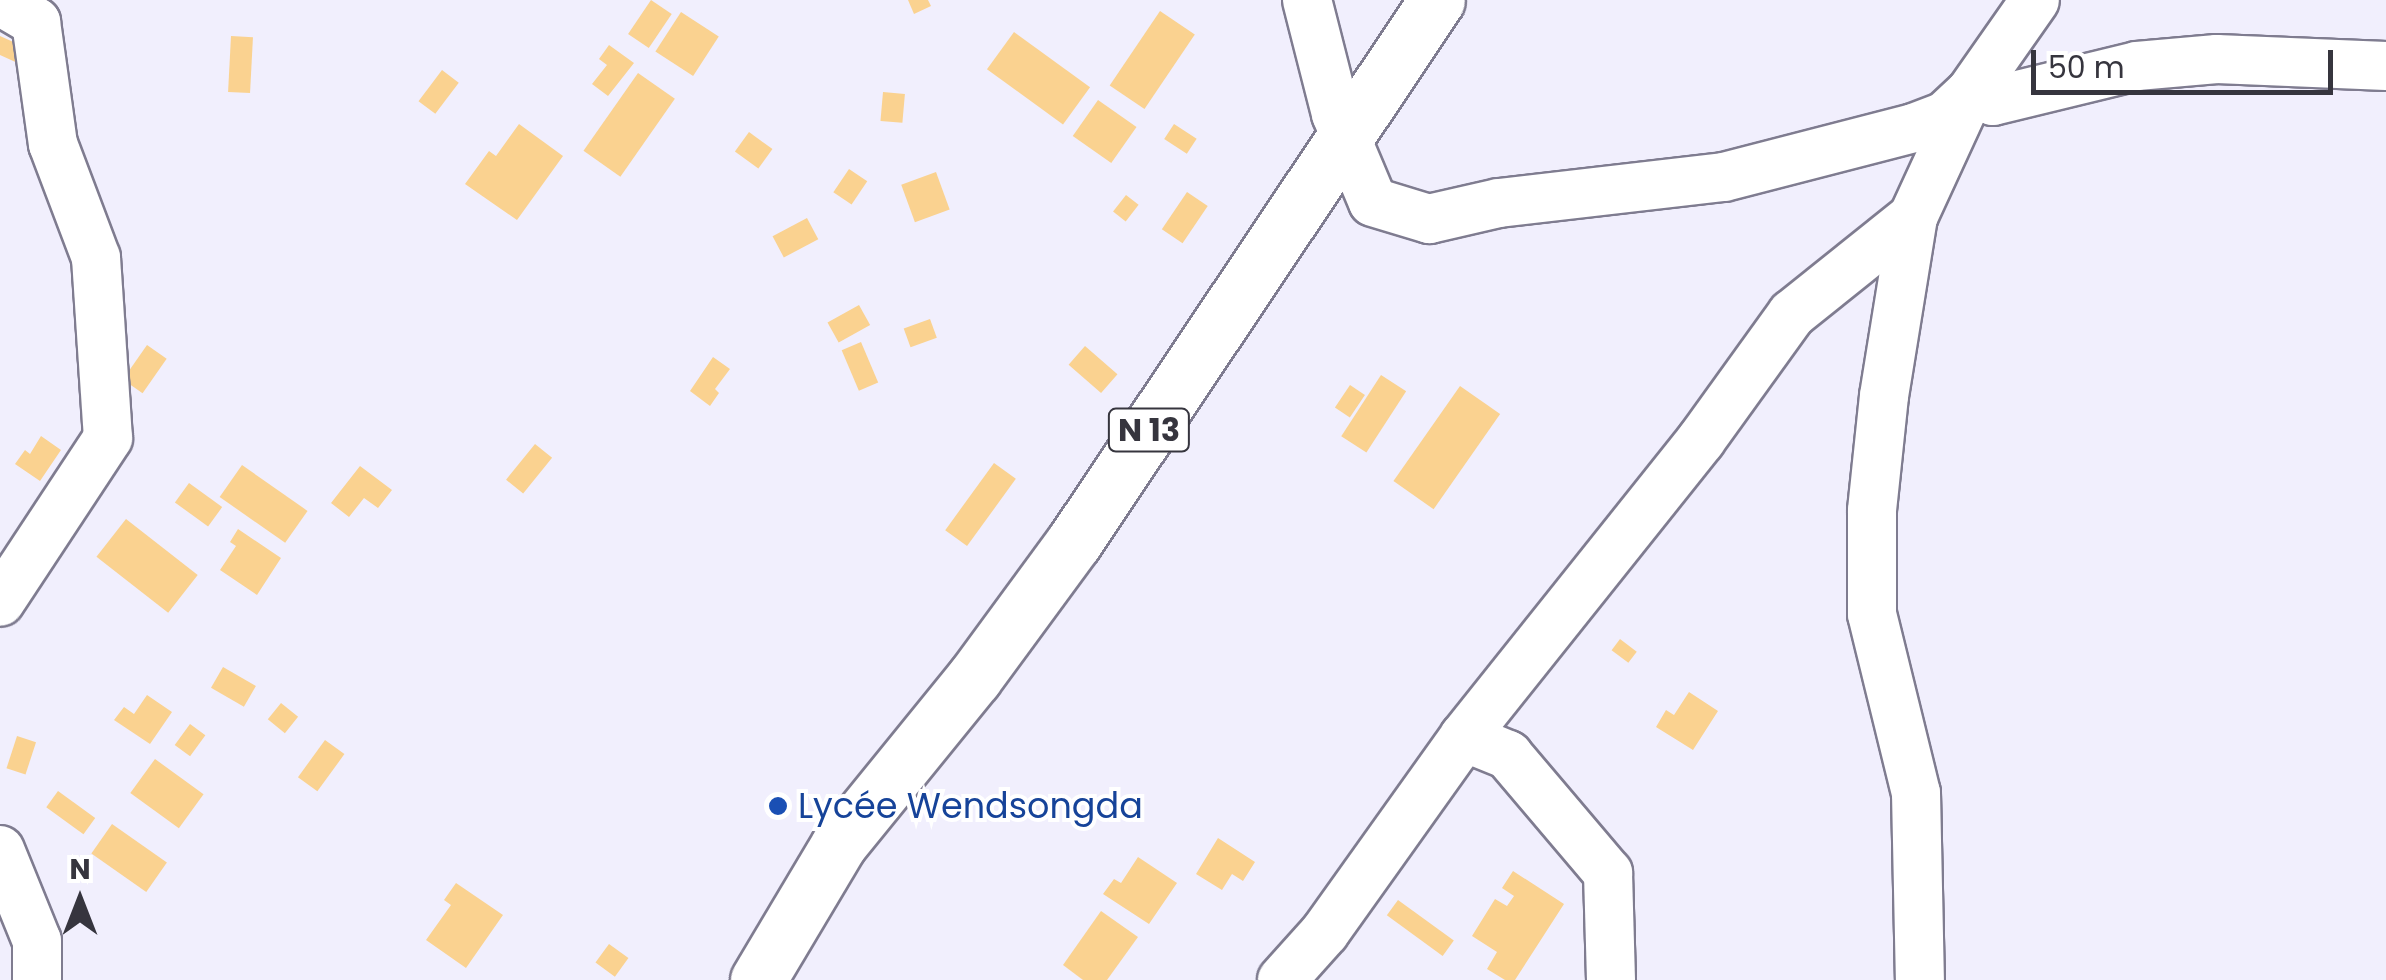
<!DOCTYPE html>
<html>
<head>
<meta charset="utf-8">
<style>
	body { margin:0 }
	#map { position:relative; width:2386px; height:980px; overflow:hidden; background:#f1effd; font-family:Poppins,sans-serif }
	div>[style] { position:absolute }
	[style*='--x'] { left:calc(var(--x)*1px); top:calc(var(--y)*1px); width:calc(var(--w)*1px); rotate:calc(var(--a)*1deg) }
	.building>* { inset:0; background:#fad290; transform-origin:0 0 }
	.roads { filter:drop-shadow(2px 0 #7f7c90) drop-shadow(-2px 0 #7f7c90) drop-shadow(0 2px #7f7c90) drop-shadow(0 -2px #7f7c90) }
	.minor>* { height:48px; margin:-24px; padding:0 24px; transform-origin:24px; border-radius:24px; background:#fff }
	.primary>* { height:55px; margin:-27.5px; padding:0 27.5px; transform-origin:27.5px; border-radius:27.5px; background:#fff }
	.dots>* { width:28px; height:28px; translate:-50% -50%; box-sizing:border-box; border:5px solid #fff; border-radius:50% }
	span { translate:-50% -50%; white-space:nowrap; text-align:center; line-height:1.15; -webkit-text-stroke:8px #fff; paint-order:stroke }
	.shield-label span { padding:2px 8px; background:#fff; border:2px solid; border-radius:8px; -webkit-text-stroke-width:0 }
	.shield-label { font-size:32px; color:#36353e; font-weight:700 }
	.transit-label { font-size:35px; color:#164399 }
	.left { translate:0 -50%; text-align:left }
	.north { position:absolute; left:30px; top:850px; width:100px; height:100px; -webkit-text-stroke:8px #fff; paint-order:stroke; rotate:0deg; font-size:28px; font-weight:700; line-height:40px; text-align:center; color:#36353e }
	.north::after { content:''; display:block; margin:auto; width:35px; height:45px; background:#36353e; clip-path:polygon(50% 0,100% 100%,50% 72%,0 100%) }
	.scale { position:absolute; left:2031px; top:50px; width:302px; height:45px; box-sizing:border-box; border:5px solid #36353e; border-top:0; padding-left:12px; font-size:30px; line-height:35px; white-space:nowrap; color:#36353e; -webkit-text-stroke:8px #fff; paint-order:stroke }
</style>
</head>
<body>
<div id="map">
	<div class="building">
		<div style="left:651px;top:0;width:25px;height:41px;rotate:34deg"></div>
		<div style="clip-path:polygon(908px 0,928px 0,931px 6px,914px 14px)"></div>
		<div style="left:1160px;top:11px;width:42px;height:90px;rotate:34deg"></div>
		<div style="left:681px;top:12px;width:45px;height:47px;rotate:33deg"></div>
		<div style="left:1014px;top:32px;width:94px;height:46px;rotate:36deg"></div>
		<div style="clip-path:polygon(0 36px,29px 49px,22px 65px,0 55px)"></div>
		<div style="left:231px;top:36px;width:22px;height:56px;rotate:3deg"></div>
		<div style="clip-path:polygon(609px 45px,634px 63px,608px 96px,592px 84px,607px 65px,599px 59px)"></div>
		<div style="left:442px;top:70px;width:21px;height:39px;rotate:37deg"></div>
		<div style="left:638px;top:73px;width:45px;height:95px;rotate:35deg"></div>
		<div style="left:883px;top:92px;width:22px;height:29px;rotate:5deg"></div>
		<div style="left:1098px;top:100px;width:47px;height:44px;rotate:35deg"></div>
		<div style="clip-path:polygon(519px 124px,563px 156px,517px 220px,465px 184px,489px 151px,496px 156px)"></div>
		<div style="left:1174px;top:124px;width:27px;height:18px;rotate:33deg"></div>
		<div style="left:749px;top:132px;width:29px;height:24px;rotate:36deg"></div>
		<div style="left:849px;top:169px;width:22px;height:28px;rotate:34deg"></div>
		<div style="left:936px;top:172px;width:40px;height:37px;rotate:70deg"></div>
		<div style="left:1187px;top:192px;width:25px;height:45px;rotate:34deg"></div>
		<div style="left:1126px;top:195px;width:16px;height:21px;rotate:38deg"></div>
		<div style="left:807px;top:218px;width:24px;height:39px;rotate:62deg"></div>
		<div style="left:859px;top:305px;width:23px;height:36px;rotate:61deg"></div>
		<div style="left:930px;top:319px;width:20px;height:28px;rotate:70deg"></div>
		<div style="left:861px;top:342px;width:44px;height:21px;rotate:67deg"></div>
		<div style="left:147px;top:345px;width:24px;height:42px;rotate:35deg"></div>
		<div style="left:1085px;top:346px;width:43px;height:25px;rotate:41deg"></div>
		<div style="clip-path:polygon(713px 357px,730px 369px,715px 389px,719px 393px,710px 406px,690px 391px)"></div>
		<div style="left:1381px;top:375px;width:30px;height:73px;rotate:33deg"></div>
		<div style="left:1350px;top:385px;width:18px;height:27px;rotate:34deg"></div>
		<div style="left:1460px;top:386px;width:49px;height:116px;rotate:35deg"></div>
		<div style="clip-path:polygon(41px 436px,61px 450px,40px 481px,15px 464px,25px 450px,30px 454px)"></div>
		<div style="left:535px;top:444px;width:22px;height:46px;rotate:39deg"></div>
		<div style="left:994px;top:463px;width:27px;height:83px;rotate:36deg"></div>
		<div style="left:242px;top:465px;width:80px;height:39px;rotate:35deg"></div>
		<div style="clip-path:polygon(360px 466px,392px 490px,378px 508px,364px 498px,349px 517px,331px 503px)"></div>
		<div style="left:189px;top:483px;width:41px;height:24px;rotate:36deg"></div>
		<div style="left:126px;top:519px;width:91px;height:48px;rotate:38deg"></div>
		<div style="clip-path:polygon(238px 529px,281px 558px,257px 595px,220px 570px,236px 546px,230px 542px)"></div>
		<div style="left:1620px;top:639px;width:21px;height:14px;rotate:37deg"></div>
		<div style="left:223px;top:667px;width:38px;height:24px;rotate:30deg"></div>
		<div style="clip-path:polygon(1689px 692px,1718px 711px,1693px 750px,1656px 727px,1666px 710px,1674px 715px)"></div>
		<div style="clip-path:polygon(147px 695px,172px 712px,150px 744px,114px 720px,124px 707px,134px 714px)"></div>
		<div style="left:281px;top:703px;width:22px;height:21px;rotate:39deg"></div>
		<div style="left:190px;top:724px;width:19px;height:26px;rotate:36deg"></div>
		<div style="left:17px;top:736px;width:20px;height:34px;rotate:18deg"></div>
		<div style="left:325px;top:740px;width:24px;height:46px;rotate:36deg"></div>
		<div style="left:155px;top:759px;width:60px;height:42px;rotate:36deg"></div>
		<div style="left:58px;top:791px;width:46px;height:20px;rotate:36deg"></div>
		<div style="left:112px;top:824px;width:67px;height:36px;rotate:35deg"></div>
		<div style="clip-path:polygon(1218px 838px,1255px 862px,1243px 881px,1232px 874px,1222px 890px,1196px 874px)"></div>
		<div style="clip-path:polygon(1138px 857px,1177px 883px,1149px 924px,1103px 894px,1114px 879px,1121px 883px)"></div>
		<div style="clip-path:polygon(1513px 871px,1564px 904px,1515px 980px,1505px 980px,1487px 969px,1497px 952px,1472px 936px,1495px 899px,1507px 906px,1514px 896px,1502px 888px)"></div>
		<div style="clip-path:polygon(456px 883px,503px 915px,466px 968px,426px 940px,451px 905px,444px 900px)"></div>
		<div style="left:1398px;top:900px;width:69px;height:19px;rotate:36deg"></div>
		<div style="clip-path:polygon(1101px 911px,1138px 937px,1107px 980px,1083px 980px,1063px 965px)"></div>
		<div style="left:609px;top:944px;width:24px;height:23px;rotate:36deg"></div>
	</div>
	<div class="roads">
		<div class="minor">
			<div style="--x:1307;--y:0;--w:118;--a:75.7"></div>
			<div style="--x:1336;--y:114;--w:95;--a:67.2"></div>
			<div style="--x:1373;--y:202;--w:59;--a:16.9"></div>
			<div style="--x:1429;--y:219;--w:72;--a:-12.9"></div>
			<div style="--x:1499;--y:203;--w:226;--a:-6.6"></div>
			<div style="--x:1724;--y:177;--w:196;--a:-14.5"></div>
			<div style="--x:1914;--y:128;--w:33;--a:-21"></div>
			<div style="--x:1945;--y:116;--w:34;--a:-43"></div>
			<div style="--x:1970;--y:93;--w:24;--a:19"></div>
			<div style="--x:1993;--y:101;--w:148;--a:-13.7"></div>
			<div style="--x:2137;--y:66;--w:80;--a:-5"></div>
			<div style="--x:2217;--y:59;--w:169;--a:2.4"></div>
			<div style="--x:0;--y:1;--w:42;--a:30.3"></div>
			<div style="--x:36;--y:22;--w:123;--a:82.1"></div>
			<div style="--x:53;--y:144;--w:122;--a:69.3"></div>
			<div style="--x:96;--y:258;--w:180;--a:86.2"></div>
			<div style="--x:108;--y:438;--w:196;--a:123.4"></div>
			<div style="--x:1913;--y:217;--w:181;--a:99.2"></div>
			<div style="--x:1884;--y:396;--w:116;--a:96"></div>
			<div style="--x:1872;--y:511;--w:103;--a:90"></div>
			<div style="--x:1872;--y:614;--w:184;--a:76.2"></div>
			<div style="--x:1916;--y:793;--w:187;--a:88.8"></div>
			<div style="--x:1464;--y:737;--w:48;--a:22.2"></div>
			<div style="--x:1508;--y:755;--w:155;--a:49.7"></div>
			<div style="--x:1608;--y:873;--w:107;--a:88.4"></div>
			<div style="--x:0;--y:850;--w:98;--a:67.9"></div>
			<div style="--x:37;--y:941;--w:39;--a:90"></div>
			<div style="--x:1282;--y:980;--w:64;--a:-48.1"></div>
			<div style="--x:1325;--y:932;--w:239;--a:-54.5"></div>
			<div style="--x:1464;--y:737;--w:380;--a:-51.4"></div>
			<div style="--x:1701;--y:440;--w:155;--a:-54.2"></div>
			<div style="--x:1792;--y:314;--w:155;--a:-38.7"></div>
			<div style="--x:1913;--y:217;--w:136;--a:-65.3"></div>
			<div style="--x:1970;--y:93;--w:113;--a:-55"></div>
		</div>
		<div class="primary">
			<div style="--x:758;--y:980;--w:158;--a:-59.2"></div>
			<div style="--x:839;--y:844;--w:214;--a:-50.9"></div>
			<div style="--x:974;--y:678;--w:169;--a:-53.7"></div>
			<div style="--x:1074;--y:542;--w:652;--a:-56.19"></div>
		</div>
	</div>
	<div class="dots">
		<div style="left:778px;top:806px;background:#1a4fb4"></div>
	</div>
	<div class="shield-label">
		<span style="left:1149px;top:430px">N 13</span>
	</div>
	<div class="transit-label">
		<span class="left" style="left:798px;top:806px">Lycée Wendsongda</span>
	</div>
	<div class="north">N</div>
	<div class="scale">50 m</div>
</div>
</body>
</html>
